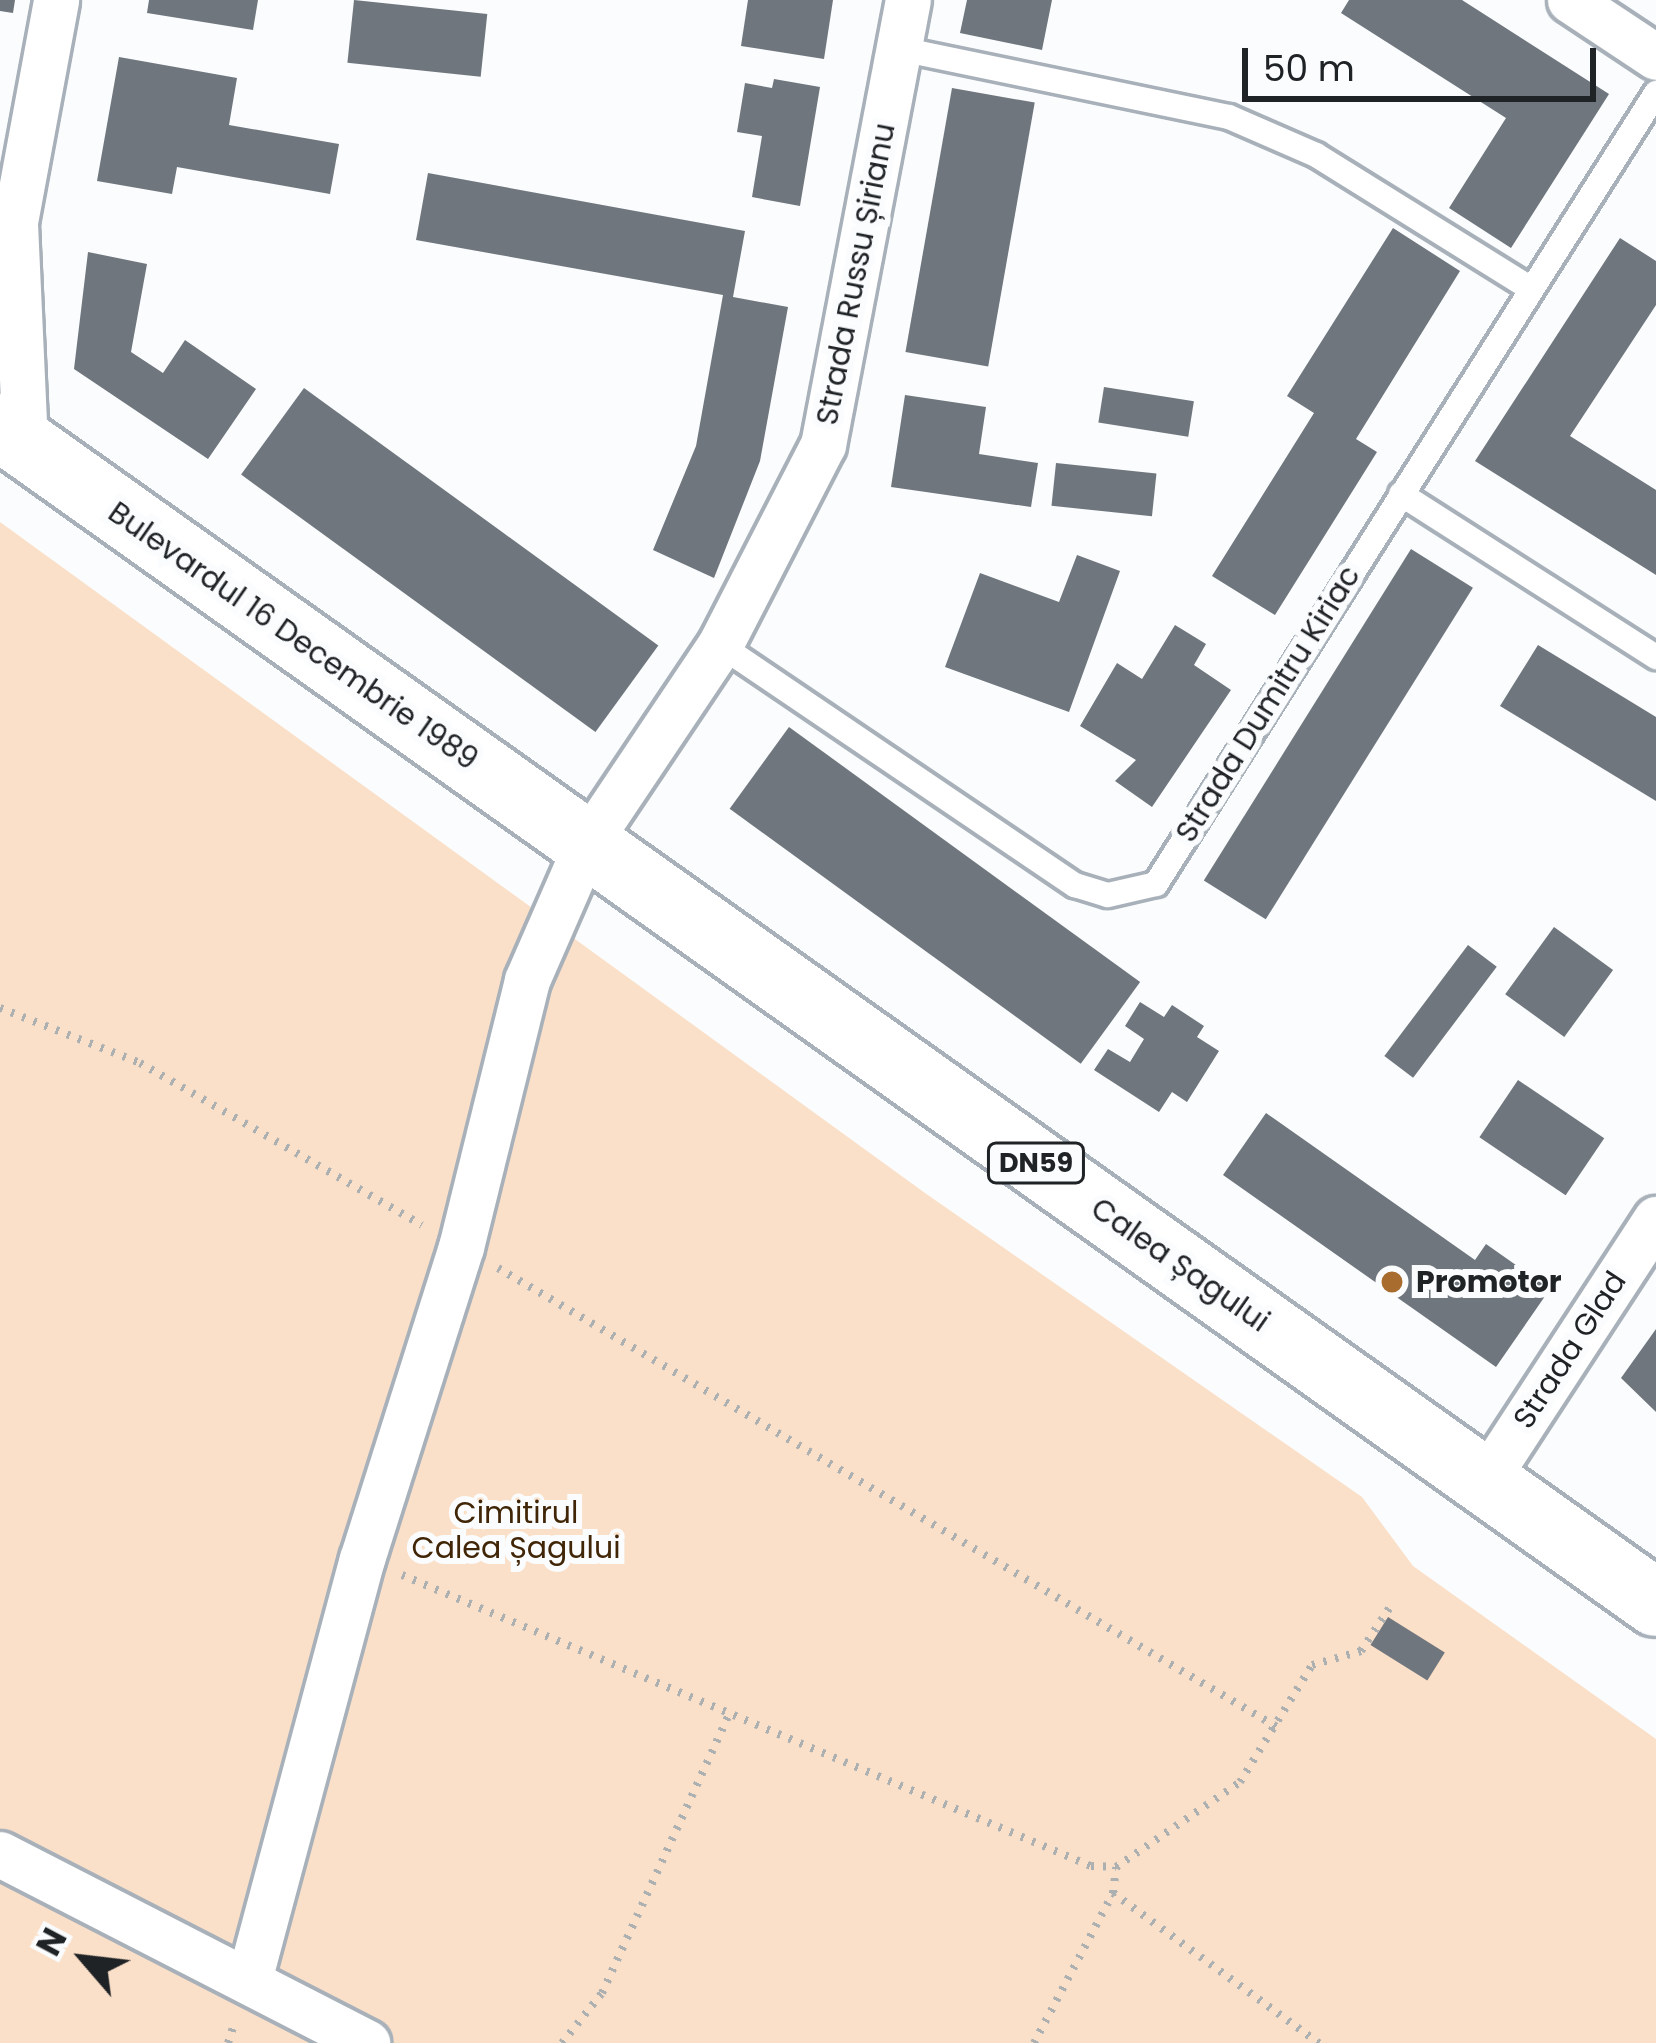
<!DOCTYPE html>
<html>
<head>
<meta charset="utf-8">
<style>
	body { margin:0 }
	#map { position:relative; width:1656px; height:2043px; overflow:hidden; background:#fafcfd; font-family:Poppins,sans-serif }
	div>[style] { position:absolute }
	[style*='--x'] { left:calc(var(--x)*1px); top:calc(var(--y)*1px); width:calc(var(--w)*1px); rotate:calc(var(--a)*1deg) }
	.green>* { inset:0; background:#fbe0c9 }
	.building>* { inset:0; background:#6f767e; transform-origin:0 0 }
	.path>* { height:8px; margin-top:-4px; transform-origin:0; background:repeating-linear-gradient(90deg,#adb0b1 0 3px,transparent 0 12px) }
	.roads { filter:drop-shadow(3px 0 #a8b0b9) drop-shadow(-3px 0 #a8b0b9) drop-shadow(0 3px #a8b0b9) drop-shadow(0 -3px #a8b0b9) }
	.lane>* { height:24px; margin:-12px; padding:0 12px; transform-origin:12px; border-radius:12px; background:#fff }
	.street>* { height:45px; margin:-22.5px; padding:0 22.5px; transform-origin:22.5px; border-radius:22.5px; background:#fff }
	.primary>* { height:66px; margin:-33px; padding:0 33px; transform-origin:33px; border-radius:33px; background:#fff }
	.dots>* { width:33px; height:33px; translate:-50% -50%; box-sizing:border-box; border:6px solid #fafcfd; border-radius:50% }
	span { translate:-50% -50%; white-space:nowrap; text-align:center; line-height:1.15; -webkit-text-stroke:12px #fafcfd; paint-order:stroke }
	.shield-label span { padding:3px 9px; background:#fafcfd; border:3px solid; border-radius:9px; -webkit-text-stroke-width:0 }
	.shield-label { font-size:27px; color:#202326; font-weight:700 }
	.street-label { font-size:30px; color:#202326 }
	.poi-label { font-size:30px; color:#202326; font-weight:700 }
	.left { translate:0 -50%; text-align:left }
	.park-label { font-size:30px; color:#402507 }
	.north { position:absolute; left:24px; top:1899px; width:120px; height:120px; -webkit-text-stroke:9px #fafcfd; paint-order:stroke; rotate:298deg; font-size:33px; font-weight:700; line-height:48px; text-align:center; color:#202326 }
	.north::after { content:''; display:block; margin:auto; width:42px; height:54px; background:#202326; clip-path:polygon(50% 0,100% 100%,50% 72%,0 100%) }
	.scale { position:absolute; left:1242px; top:48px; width:354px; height:54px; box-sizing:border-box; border:6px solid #202326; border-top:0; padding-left:15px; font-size:36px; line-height:42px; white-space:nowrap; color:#202326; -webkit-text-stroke:9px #fafcfd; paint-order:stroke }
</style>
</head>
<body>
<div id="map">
	<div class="green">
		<div style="clip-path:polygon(0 522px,925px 1193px,1362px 1497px,1413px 1566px,1656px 1739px,1656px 2043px,0 2043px)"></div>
	</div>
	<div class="building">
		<div style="clip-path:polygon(0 0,15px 0,13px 13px,0 11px)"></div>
		<div style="clip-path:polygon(149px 0,258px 0,253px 30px,147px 13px)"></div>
		<div style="left:354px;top:0;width:134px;height:63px;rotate:6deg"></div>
		<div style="clip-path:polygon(748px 0,833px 0,824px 59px,741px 46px)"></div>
		<div style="clip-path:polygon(967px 0,1052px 0,1042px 50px,960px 33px)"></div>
		<div style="clip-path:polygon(1349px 0,1462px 0,1609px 94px,1511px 248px,1449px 208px,1506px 118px,1341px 13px)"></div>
		<div style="clip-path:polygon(119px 57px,237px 78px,229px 125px,339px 144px,330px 194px,177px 167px,172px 194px,97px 181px)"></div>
		<div style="clip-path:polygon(774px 79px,820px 87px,800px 206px,752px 197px,762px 136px,737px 132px,745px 83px,772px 88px)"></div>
		<div style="left:952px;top:88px;width:84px;height:268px;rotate:10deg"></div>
		<div style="clip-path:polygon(428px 173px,745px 231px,733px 297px,788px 307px,760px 461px,714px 578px,653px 550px,696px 446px,723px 295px,416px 240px)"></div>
		<div style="clip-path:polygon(1393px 228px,1460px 271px,1356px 439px,1377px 452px,1275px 615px,1212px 576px,1314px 413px,1287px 396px)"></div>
		<div style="clip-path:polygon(1620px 238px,1656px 261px,1656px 305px,1570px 436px,1656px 490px,1656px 575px,1475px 461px)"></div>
		<div style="clip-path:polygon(88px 252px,147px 264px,131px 352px,163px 373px,185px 340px,256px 389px,208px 459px,74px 369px)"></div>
		<div style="left:1104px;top:387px;width:91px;height:36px;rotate:9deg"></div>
		<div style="left:304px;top:388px;width:438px;height:107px;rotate:36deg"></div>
		<div style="clip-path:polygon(905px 395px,986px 407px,979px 454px,1038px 463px,1031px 507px,891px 487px)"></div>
		<div style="left:1056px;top:463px;width:101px;height:43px;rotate:6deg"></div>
		<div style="left:1411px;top:549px;width:73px;height:391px;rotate:32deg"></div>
		<div style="clip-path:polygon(1077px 555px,1120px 571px,1069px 712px,945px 667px,980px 573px,1059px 602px)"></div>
		<div style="clip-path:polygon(1175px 625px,1206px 644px,1194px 665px,1231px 690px,1152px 807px,1115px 781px,1136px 760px,1080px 726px,1117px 663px,1142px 679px)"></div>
		<div style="clip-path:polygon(1538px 645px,1656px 717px,1656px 801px,1500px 706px)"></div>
		<div style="left:789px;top:727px;width:434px;height:101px;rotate:36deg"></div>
		<div style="left:1554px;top:927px;width:73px;height:83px;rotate:36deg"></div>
		<div style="left:1468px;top:945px;width:36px;height:139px;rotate:37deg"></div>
		<div style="clip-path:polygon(1140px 1002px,1164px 1017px,1172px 1005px,1204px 1026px,1197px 1037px,1219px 1051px,1187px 1102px,1172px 1092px,1159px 1112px,1094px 1070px,1108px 1049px,1130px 1062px,1144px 1039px,1125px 1026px)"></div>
		<div style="left:1518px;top:1080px;width:104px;height:69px;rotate:34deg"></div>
		<div style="clip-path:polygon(1266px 1113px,1475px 1260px,1486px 1244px,1550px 1289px,1496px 1367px,1223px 1175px)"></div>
		<div style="clip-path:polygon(1656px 1329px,1656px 1412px,1621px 1378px)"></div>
		<div style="left:1388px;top:1617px;width:67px;height:33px;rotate:32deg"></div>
	</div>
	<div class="path">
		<div style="--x:0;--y:1008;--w:150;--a:21.4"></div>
		<div style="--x:140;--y:1063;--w:325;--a:29.9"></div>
		<div style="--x:498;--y:1268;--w:904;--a:30.51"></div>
		<div style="--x:402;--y:1575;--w:748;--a:22.9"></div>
		<div style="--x:1091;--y:1866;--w:25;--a:2"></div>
		<div style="--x:1116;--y:1867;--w:150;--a:-34.4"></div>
		<div style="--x:1240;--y:1782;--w:137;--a:-58.4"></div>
		<div style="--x:1312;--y:1665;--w:51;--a:-15.9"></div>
		<div style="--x:1361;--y:1651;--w:56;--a:-56.6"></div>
		<div style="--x:1113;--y:1893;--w:255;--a:36.1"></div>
		<div style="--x:228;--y:2043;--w:22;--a:-72"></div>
		<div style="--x:562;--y:2043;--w:64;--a:-51.3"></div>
		<div style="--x:602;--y:1993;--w:309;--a:-65.5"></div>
		<div style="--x:1034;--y:2043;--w:170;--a:-62.2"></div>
		<div style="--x:1113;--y:1893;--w:26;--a:-83"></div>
	</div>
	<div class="roads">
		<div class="lane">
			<div style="--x:900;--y:49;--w:336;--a:11.7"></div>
			<div style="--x:1229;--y:117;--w:95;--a:23.6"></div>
			<div style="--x:1316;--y:155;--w:252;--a:31.9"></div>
			<div style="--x:1401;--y:494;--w:303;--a:32.6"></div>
			<div style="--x:720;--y:645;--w:429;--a:34.1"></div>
			<div style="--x:1075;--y:885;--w:34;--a:17"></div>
			<div style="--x:1108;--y:895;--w:49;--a:-12.9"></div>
			<div style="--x:1156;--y:884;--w:936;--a:-57.7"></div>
		</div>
		<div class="street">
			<div style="--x:1570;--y:0;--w:103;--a:33.5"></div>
			<div style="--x:25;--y:444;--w:222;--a:-92.6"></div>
			<div style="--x:15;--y:222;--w:226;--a:-79.5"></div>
			<div style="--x:1485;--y:1481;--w:313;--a:-56.9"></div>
			<div style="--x:0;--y:1854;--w:413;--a:27.2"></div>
			<div style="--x:249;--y:1980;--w:436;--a:-75"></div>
			<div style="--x:362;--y:1559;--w:327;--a:-72.4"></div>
			<div style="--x:461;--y:1247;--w:275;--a:-76.1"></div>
			<div style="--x:527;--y:980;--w:147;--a:-66.4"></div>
			<div style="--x:586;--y:845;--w:241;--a:-56.2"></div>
			<div style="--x:720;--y:645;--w:225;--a:-62.8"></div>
			<div style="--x:823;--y:445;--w:453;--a:-79.2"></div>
		</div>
		<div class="primary">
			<div style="--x:0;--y:427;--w:2031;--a:35.38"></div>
		</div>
	</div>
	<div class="dots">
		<div style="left:1392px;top:1282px;background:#a86c2e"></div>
	</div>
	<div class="shield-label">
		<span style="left:1036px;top:1163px">DN59</span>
	</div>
	<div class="street-label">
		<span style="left:856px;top:274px;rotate:-79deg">Strada Russu Șirianu</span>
		<span style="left:293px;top:636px;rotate:35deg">Bulevardul 16 Decembrie 1989</span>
		<span style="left:1268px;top:704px;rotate:-58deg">Strada Dumitru Kiriac</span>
		<span style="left:1180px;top:1265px;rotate:35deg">Calea Șagului</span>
		<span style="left:1570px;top:1350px;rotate:-57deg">Strada Glad</span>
	</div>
	<div class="poi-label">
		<span class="left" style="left:1416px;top:1282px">Promotor</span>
	</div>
	<div class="park-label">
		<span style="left:516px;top:1530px">Cimitirul<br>Calea Șagului</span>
	</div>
	<div class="north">N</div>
	<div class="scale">50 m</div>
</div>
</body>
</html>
